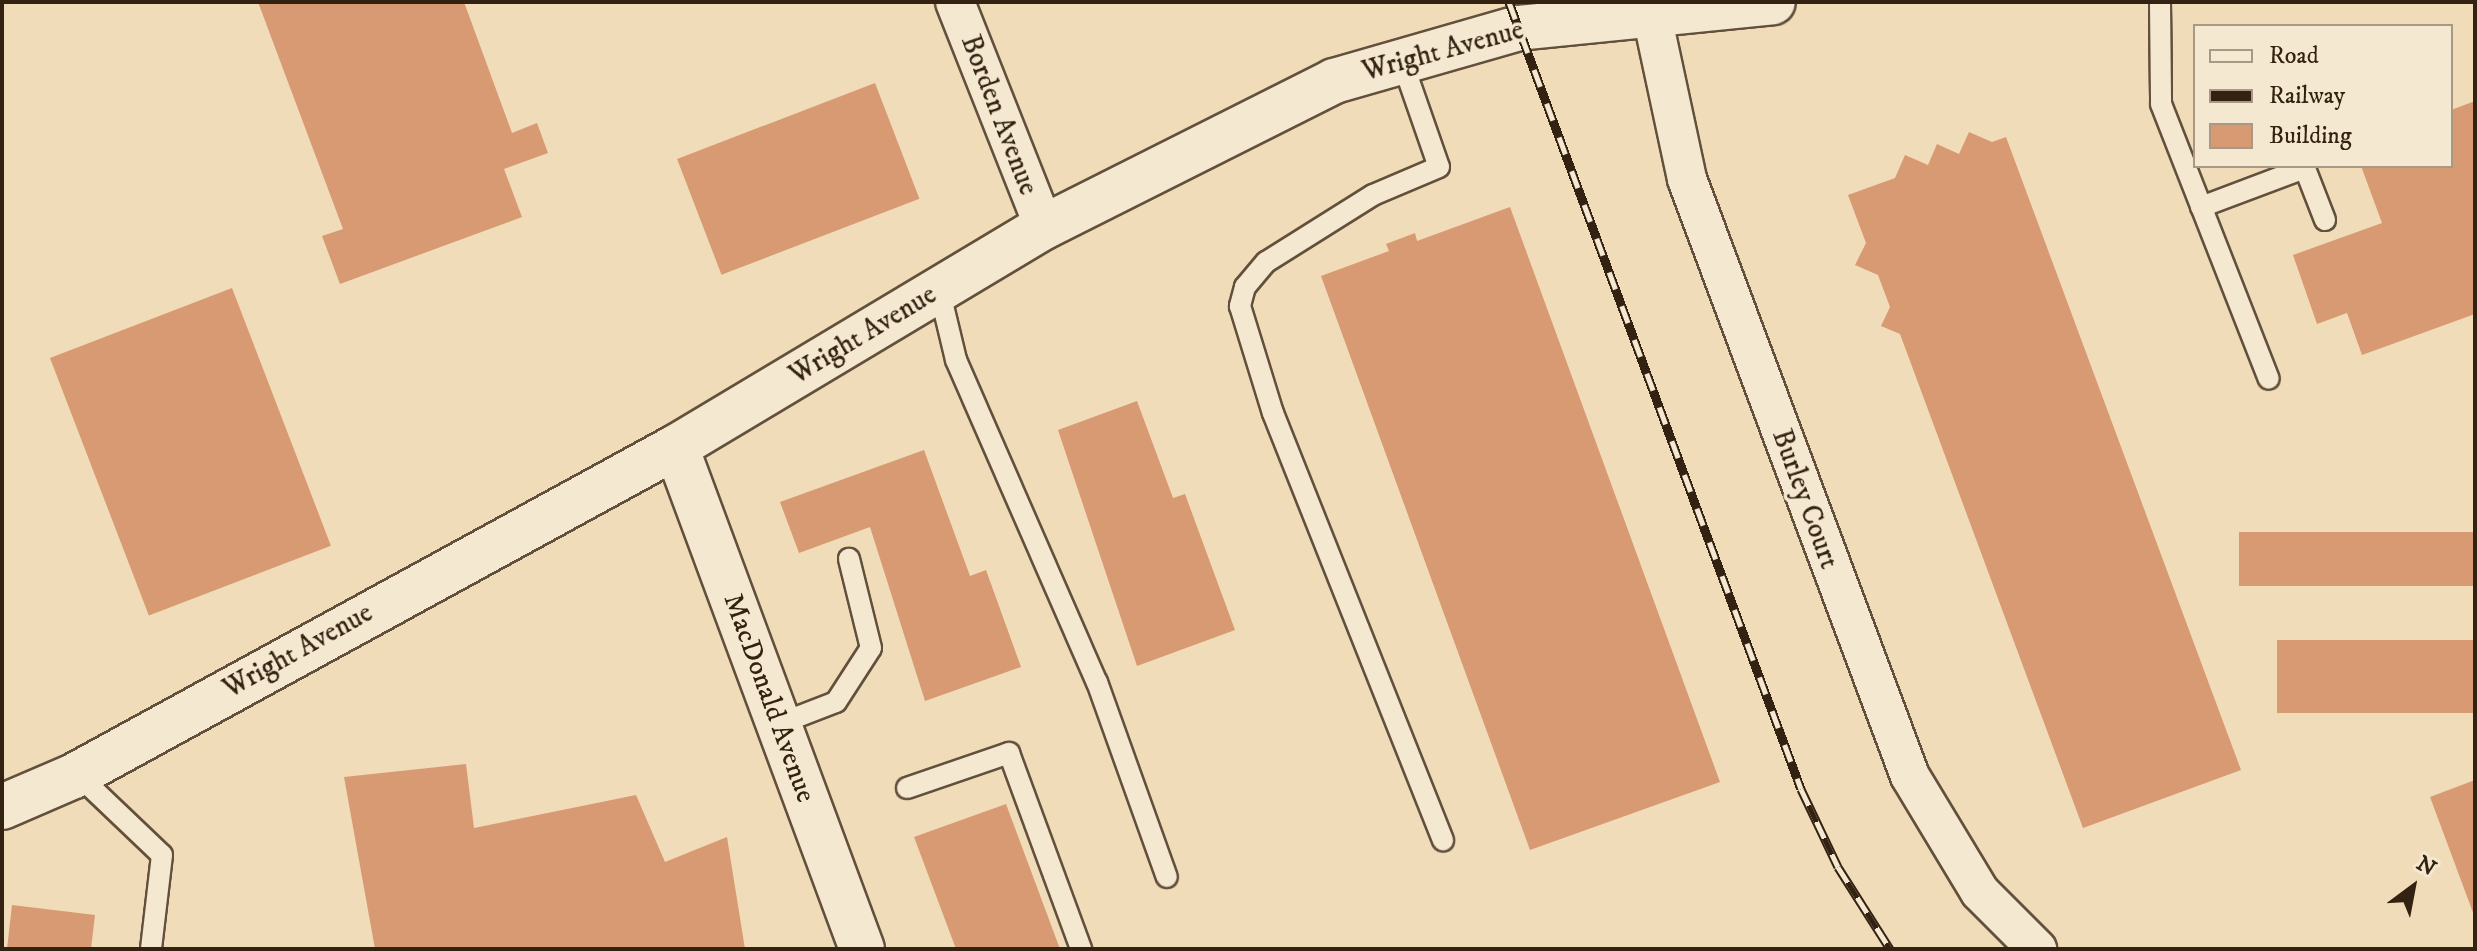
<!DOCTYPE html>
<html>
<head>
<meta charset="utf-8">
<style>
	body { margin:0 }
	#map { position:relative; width:2477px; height:951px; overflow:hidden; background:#f0dcb8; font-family:"IM FELL DW Pica",serif }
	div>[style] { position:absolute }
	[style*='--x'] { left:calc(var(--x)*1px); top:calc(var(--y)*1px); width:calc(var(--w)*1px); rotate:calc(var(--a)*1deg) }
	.building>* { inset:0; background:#d89a72; transform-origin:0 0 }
	.roads { filter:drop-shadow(2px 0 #62503c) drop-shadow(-2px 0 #62503c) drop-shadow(0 2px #62503c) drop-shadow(0 -2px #62503c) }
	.service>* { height:20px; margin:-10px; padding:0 10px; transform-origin:10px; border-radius:10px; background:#f5e8d1 }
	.minor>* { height:38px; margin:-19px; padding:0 19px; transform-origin:19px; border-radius:19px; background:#f5e8d1 }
	.tertiary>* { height:44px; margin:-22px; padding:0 22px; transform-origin:22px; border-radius:22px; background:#f5e8d1 }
	.secondary>* { height:44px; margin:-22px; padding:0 22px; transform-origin:22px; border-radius:22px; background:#f5e8d1 }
	.rail>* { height:9px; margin-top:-4.5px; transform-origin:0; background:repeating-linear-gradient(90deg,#f5e8d1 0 18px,#332212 0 36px); box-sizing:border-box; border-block:2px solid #332212 }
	span { translate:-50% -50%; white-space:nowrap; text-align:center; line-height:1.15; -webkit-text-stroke:7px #f5e8d1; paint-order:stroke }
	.street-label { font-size:28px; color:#332212 }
	.frame { position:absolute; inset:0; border:4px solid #332212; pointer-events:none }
	.legend { position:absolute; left:2193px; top:24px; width:260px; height:144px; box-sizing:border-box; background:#f5e8d1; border:2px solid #a79985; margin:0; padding:10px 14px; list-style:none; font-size:24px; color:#332212 }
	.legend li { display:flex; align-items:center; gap:16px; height:40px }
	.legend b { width:40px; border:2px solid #a79985 }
	.north { position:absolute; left:2373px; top:847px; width:80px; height:80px; -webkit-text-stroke:6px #f5e8d1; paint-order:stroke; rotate:32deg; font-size:22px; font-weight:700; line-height:32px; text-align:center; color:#332212 }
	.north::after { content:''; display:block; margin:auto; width:28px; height:36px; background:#332212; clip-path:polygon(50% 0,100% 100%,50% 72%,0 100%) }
</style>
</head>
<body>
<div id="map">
	<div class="building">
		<div style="clip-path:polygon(258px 2px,464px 2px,512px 133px,537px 123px,548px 153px,504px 169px,522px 217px,340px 284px,322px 236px,343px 229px)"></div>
		<div style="left:875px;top:83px;width:124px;height:212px;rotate:69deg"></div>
		<div style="clip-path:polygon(2475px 101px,2475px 314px,2362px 355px,2347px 313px,2317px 324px,2293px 255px,2382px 223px,2361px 166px,2451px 166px,2451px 110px)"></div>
		<div style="clip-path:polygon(1969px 132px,1992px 142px,2006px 137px,2241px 770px,2083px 828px,1900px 334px,1881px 326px,1890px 307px,1878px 275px,1855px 265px,1866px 243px,1848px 195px,1895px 178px,1905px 155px,1928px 165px,1937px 144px,1959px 154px)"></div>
		<div style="clip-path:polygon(1510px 207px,1720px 782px,1530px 850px,1321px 276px,1389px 251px,1386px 244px,1415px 233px,1417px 241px)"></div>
		<div style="left:232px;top:288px;width:276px;height:195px;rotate:69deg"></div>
		<div style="clip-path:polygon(1137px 401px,1173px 498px,1185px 494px,1235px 630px,1137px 666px,1058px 430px)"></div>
		<div style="clip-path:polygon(924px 450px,970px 576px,986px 570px,1021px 667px,925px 701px,870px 527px,799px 553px,780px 502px)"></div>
		<div style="left:2475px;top:532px;width:54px;height:236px;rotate:90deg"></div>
		<div style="left:2475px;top:640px;width:73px;height:198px;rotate:90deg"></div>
		<div style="clip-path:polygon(466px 764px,474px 828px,636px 795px,665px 862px,727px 837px,745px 949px,375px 949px,344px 777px)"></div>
		<div style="clip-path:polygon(2475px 780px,2475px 918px,2430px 797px)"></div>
		<div style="clip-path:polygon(1006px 804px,1060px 949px,956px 949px,914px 837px)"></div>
		<div style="clip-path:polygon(12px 905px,95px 915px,91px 949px,7px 949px)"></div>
	</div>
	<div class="roads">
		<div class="service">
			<div style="--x:2160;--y:2;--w:102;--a:89.4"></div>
			<div style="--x:2161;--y:104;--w:295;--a:68.6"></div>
			<div style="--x:1401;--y:58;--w:115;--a:70.8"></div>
			<div style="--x:1439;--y:167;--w:72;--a:157"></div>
			<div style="--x:1373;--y:195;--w:126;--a:147.9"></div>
			<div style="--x:1266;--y:262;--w:33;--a:130"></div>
			<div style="--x:1245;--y:287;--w:20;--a:105"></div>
			<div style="--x:1240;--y:306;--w:112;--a:72.9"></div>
			<div style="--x:1273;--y:413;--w:460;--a:68.3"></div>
			<div style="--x:2304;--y:166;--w:58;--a:68.7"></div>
			<div style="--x:2201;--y:207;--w:111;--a:-20.6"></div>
			<div style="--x:939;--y:289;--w:73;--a:76.5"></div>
			<div style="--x:956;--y:360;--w:352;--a:66.4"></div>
			<div style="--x:1097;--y:682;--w:207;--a:70.3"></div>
			<div style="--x:779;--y:724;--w:61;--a:-21.1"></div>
			<div style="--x:836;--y:702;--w:64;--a:-57.1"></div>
			<div style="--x:871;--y:648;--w:92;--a:-103.9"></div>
			<div style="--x:77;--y:774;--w:117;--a:43.6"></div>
			<div style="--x:162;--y:855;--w:95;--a:96.7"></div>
			<div style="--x:907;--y:788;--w:108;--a:-18.9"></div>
			<div style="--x:1009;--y:753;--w:209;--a:69.8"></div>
		</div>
		<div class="minor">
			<div style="--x:955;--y:2;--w:242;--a:68.4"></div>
			<div style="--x:1651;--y:11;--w:172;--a:77.9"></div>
			<div style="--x:1687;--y:179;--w:637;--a:69.52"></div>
			<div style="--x:1910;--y:776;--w:135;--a:58.9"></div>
			<div style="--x:1980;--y:892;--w:81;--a:45"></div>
		</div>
		<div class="tertiary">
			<div style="--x:676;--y:447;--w:535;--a:69.67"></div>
		</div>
		<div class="secondary">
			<div style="--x:2;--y:807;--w:78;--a:-23.3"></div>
			<div style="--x:74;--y:776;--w:686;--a:-28.66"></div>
			<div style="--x:676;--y:447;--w:429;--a:-30.9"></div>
			<div style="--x:1044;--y:227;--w:325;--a:-26.7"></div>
			<div style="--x:1334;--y:81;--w:192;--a:-16"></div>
			<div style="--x:1519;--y:28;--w:255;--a:-5.8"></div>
		</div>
	</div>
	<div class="rail">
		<div style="--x:1509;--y:2;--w:839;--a:69.64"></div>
		<div style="--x:1801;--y:789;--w:86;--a:64.6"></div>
		<div style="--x:1838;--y:867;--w:97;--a:57.6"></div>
	</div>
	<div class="street-label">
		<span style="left:1443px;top:51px;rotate:-15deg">Wright Avenue</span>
		<span style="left:999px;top:115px;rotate:69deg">Borden Avenue</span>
		<span style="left:863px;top:335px;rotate:-31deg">Wright Avenue</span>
		<span style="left:1805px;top:499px;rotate:70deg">Burley Court</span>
		<span style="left:298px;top:651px;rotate:-29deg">Wright Avenue</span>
		<span style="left:769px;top:698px;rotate:70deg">MacDonald Avenue</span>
	</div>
	<div class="frame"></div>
	<ul class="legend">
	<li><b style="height:10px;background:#f5e8d1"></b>Road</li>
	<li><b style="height:10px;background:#332212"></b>Railway</li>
	<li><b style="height:22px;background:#d89a72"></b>Building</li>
	</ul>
	<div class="north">N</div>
</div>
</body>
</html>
